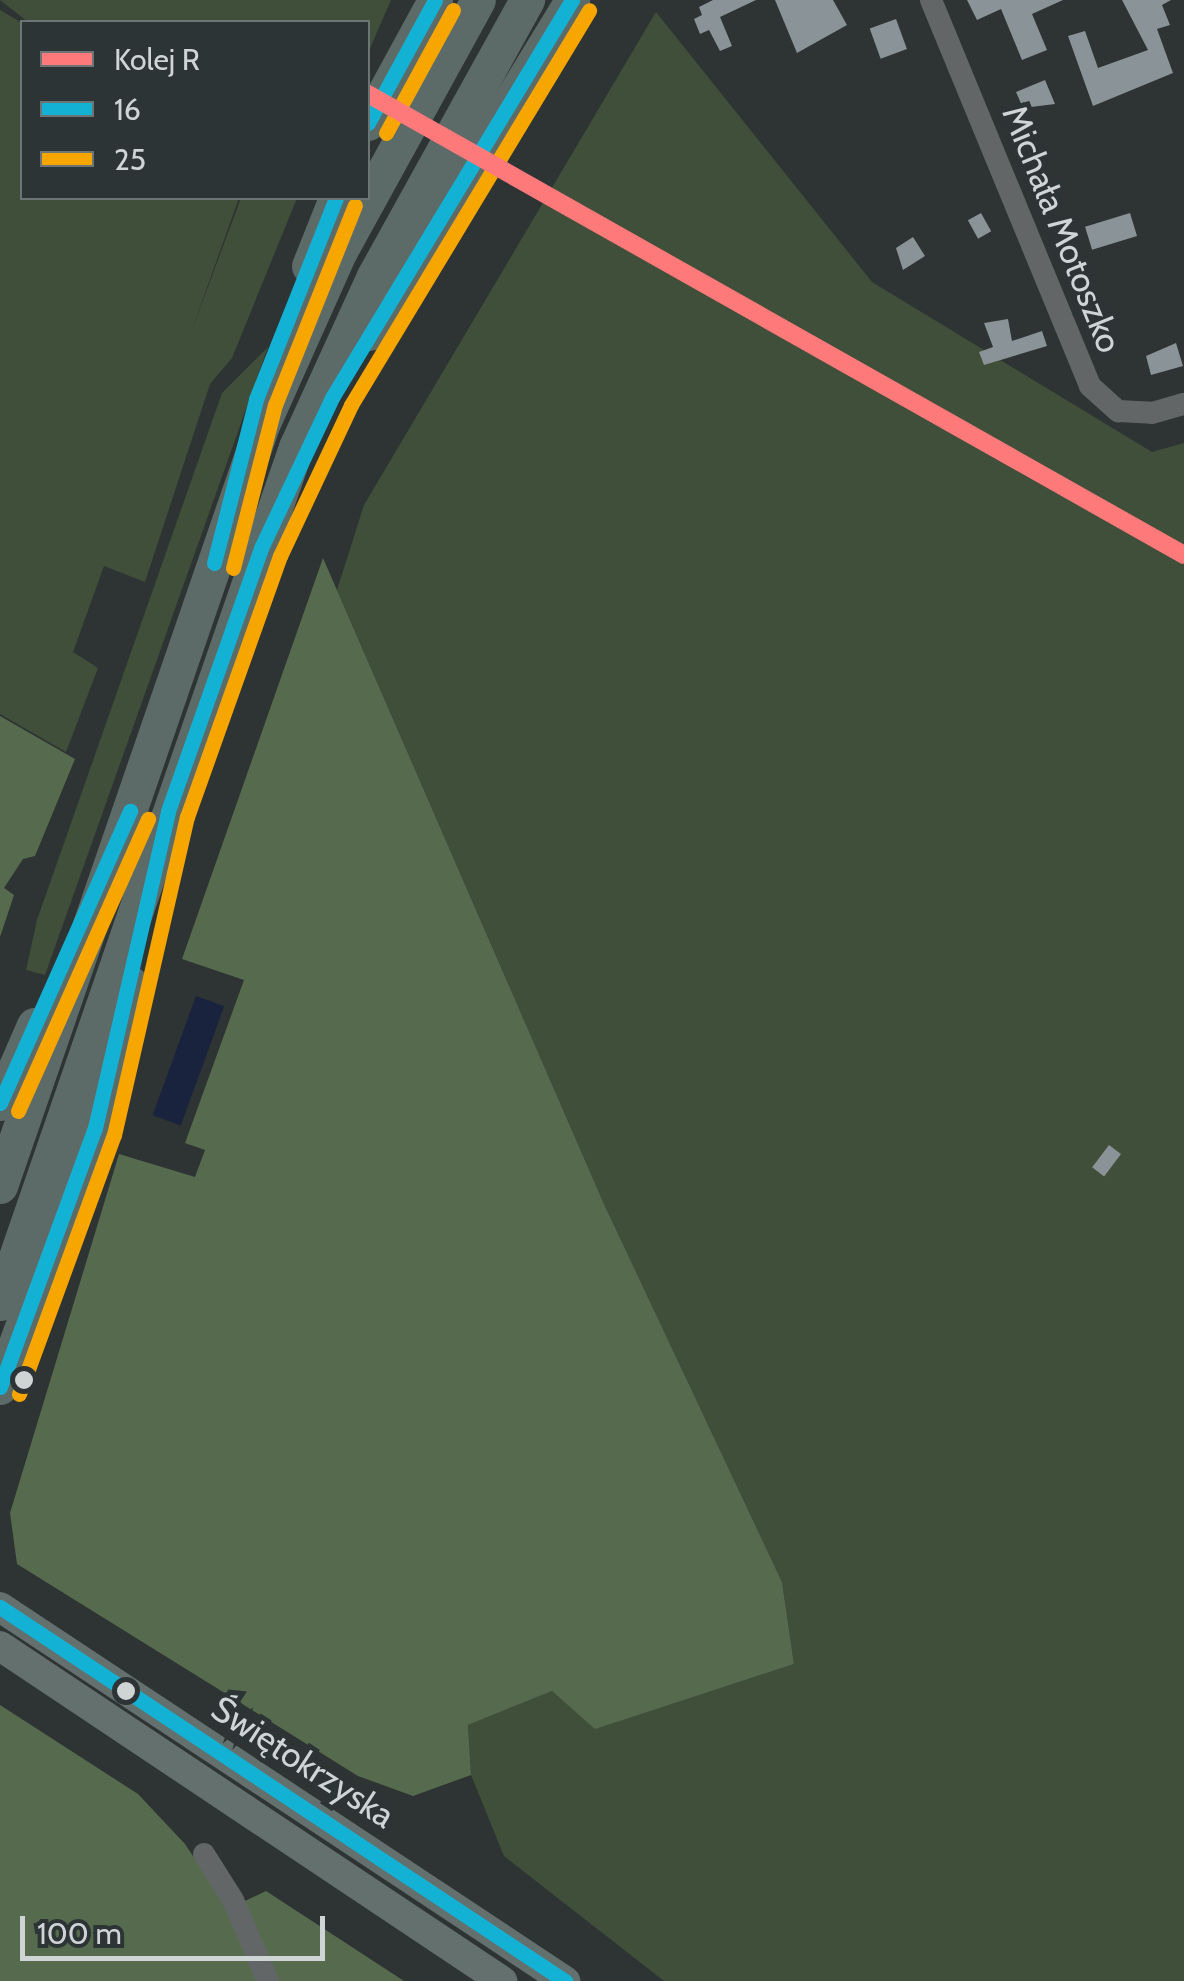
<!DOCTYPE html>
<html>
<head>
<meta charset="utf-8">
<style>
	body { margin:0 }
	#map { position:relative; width:1184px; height:1981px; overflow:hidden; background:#2e3333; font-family:Cabin,sans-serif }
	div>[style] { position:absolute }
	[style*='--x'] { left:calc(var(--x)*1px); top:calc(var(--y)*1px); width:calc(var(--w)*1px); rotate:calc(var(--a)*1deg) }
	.green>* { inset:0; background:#404f3a }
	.forest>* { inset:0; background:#566b4e }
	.water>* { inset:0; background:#19233e; transform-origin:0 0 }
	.building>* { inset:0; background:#8a9397; transform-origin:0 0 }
	.minor>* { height:22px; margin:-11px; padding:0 11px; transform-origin:11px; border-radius:11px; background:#636667 }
	.major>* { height:30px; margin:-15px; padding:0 15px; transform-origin:15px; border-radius:15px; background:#64706d }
	.highway>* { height:35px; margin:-17.5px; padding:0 17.5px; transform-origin:17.5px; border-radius:17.5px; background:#5d6b68 }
	.bus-1>* { height:15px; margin:-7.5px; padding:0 7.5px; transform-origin:7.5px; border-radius:7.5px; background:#13b2d5 }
	.bus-2>* { height:15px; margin:-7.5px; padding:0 7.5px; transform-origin:7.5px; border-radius:7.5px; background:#f7a600 }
	.rail-1>* { height:18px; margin:-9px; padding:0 9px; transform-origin:9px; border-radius:9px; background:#fe7a7a }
	.dots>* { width:28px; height:28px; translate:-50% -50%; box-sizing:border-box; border:5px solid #2c3435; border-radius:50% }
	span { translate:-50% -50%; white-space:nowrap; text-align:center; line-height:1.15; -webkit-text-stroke:10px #2c3435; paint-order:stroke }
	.street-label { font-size:35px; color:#cfd4d5 }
	.legend { position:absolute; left:20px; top:20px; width:350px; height:180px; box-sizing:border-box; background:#2c3435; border:2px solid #6d7475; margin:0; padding:12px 18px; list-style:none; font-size:30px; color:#cfd4d5 }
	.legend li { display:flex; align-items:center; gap:20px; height:50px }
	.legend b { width:50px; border:2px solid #6d7475 }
	.scale { position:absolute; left:20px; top:1916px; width:305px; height:45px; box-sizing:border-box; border:5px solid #cfd4d5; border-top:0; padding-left:12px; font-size:30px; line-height:35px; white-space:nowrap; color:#cfd4d5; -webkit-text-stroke:8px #2c3435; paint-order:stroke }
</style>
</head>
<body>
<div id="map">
	<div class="green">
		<div style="clip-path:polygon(0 0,391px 0,368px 53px,368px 22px,28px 22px)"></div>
		<div style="clip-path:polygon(0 10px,22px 23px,22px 198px,239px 198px,190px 335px,241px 198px,297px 198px,232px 358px,210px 384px,145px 582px,104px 566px,73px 652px,98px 668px,66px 752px,0 714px)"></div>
		<div style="clip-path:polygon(656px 12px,872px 282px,1152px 452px,1184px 443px,1184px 1981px,664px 1981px,504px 1856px,471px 1775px,468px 1725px,552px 1691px,595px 1728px,794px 1664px,782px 1582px,604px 1204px,337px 590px,364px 505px)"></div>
		<div style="clip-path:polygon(268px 347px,45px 975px,26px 970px,37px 920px,222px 393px)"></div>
	</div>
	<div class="forest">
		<div style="clip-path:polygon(323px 558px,604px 1204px,782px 1582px,794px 1664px,595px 1729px,552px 1691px,468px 1725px,471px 1775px,413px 1796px,358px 1776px,17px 1564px,10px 1513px,119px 1154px,195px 1177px,205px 1150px,185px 1143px,244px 980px,182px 959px)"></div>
		<div style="clip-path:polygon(0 716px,75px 759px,35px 856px,23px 859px,4px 888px,14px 895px,0 937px)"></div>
		<div style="clip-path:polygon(0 1705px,138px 1794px,185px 1844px,228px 1909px,266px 1891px,404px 1981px,0 1981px)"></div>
	</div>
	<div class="water">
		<div style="left:196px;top:996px;width:30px;height:127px;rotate:20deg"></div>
	</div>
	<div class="building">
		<div style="clip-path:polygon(713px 0,756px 0,720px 17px,732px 46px,720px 51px,709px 30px,700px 34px,694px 19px,702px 15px,699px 7px)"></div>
		<div style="clip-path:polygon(775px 0,833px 0,847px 25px,797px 53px)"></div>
		<div style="clip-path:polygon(967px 0,1063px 0,1032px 14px,1047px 50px,1022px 60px,1001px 9px,977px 20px)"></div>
		<div style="clip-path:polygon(1122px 0,1171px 0,1162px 5px,1170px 25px,1157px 29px,1173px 73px,1093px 106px,1068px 36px,1085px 31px,1098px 68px,1148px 50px)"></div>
		<div style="left:896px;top:19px;width:32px;height:28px;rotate:70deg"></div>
		<div style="clip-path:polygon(1045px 80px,1055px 104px,1023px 108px,1016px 92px)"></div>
		<div style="left:981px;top:213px;width:21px;height:15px;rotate:61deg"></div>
		<div style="left:1130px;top:213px;width:24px;height:47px;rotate:73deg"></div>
		<div style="clip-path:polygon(913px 237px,925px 256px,903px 270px,896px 248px)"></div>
		<div style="clip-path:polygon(1008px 319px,1012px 341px,1042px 331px,1047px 346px,984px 365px,979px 352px,993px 347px,984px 323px)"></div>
		<div style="clip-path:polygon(1176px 343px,1183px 366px,1151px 375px,1146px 356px)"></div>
		<div style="left:1109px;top:1145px;width:15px;height:28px;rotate:37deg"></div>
	</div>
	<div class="minor">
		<div style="--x:931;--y:0;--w:417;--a:67.6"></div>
		<div style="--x:1090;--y:386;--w:38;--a:42"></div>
		<div style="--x:1118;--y:411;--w:34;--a:3"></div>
		<div style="--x:1152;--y:413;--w:33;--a:-16"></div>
		<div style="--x:204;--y:1854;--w:54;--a:57.8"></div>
		<div style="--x:233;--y:1900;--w:88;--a:66.6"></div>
	</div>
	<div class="major">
		<div style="--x:0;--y:1607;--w:678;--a:33.5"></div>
		<div style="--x:0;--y:1646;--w:604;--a:33.72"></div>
	</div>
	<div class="highway">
		<div style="--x:368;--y:123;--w:140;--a:-61.4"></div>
		<div style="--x:309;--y:266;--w:73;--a:-68.3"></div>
		<div style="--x:369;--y:333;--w:390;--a:-58.6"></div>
		<div style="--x:0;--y:1103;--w:85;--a:-66.4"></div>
		<div style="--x:0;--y:1186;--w:805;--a:-71"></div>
		<div style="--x:262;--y:425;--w:191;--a:-65.9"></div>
		<div style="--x:340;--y:251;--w:286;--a:-61.2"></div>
		<div style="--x:0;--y:1303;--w:906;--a:-70.92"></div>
		<div style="--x:296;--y:447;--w:188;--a:-65.5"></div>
		<div style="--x:374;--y:276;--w:316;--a:-61"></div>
		<div style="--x:0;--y:1387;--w:276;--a:-69.9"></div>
		<div style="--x:95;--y:1128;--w:149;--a:-76.4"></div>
	</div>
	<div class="bus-1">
		<div style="--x:368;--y:123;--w:140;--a:-61.4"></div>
		<div style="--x:214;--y:563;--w:169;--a:-75.6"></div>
		<div style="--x:256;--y:399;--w:216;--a:-68.3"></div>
		<div style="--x:0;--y:1103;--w:320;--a:-66"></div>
		<div style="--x:0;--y:1387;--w:276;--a:-69.9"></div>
		<div style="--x:95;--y:1128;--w:325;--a:-77"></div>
		<div style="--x:168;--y:811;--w:279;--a:-70.5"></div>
		<div style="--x:261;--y:548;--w:168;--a:-64.7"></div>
		<div style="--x:333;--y:396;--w:463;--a:-58.9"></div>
		<div style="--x:0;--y:1607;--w:678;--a:33.5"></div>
	</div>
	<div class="bus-2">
		<div style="--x:386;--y:133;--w:140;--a:-61.4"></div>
		<div style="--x:233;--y:568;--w:168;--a:-75.6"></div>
		<div style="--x:275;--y:405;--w:215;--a:-68.2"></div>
		<div style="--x:18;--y:1111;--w:320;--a:-66"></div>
		<div style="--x:19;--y:1394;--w:276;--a:-69.9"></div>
		<div style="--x:114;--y:1135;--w:326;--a:-77.1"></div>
		<div style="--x:187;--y:817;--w:277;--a:-70.4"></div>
		<div style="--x:280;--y:556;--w:167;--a:-64.8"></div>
		<div style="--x:351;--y:405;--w:461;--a:-58.9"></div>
	</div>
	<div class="rail-1">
		<div style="--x:368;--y:94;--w:937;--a:29.46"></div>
	</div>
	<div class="dots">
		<div style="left:24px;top:1380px;background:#cfd4d5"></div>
		<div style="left:126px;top:1691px;background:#cfd4d5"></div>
	</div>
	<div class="street-label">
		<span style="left:1062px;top:229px;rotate:68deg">Michała Motoszko</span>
		<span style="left:303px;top:1762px;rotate:33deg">Świętokrzyska</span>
	</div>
	<ul class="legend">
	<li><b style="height:12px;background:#fe7a7a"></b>Kolej R</li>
	<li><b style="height:12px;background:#13b2d5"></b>16</li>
	<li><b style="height:12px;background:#f7a600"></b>25</li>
	</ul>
	<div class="scale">100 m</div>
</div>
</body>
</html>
